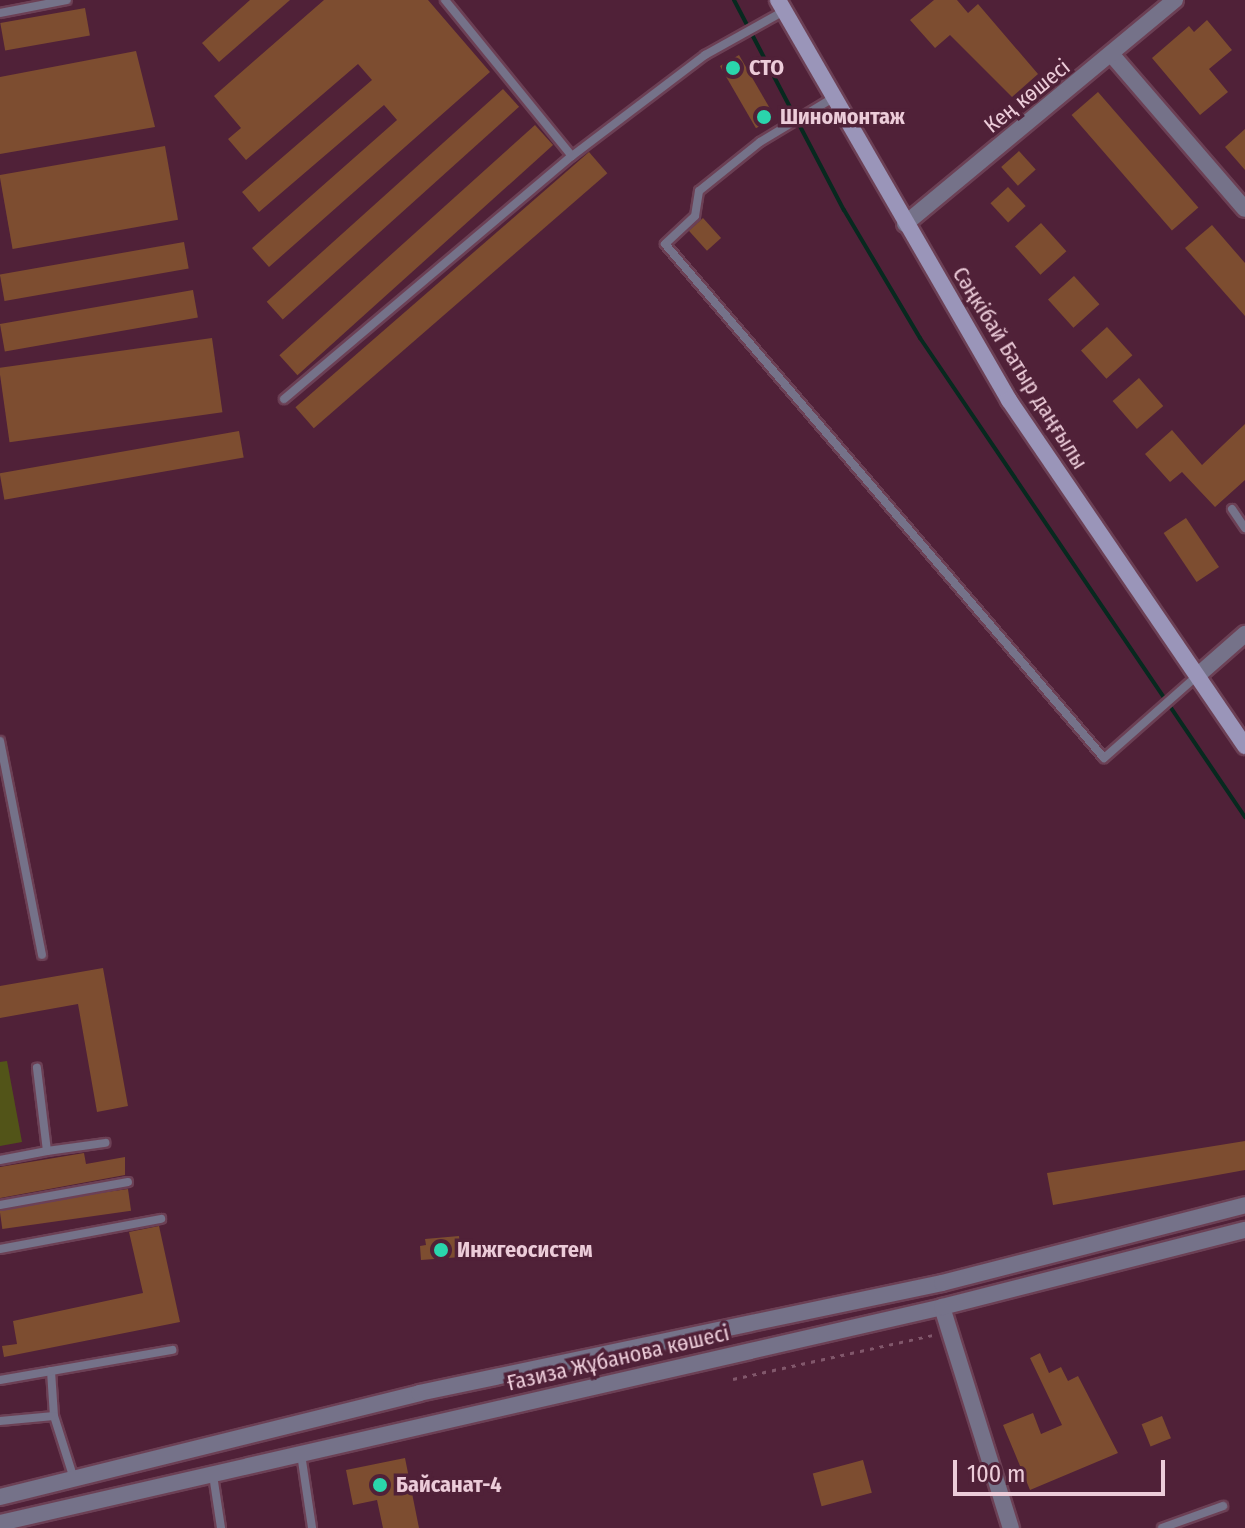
<!DOCTYPE html>
<html>
<head>
<meta charset="utf-8">
<style>
	body { margin:0 }
	#map { position:relative; width:1245px; height:1528px; overflow:hidden; background:#502138; font-family:"Fira Sans Condensed",sans-serif }
	div>[style] { position:absolute }
	[style*='--x'] { left:calc(var(--x)*1px); top:calc(var(--y)*1px); width:calc(var(--w)*1px); rotate:calc(var(--a)*1deg) }
	.green>* { inset:0; background:#525418 }
	.stream>* { height:4px; margin:-2px; padding:0 2px; transform-origin:2px; border-radius:2px; background:#07291f }
	.building>* { inset:0; background:#7d4d30; transform-origin:0 0 }
	.path>* { height:3px; margin-top:-1.5px; transform-origin:0; background:repeating-linear-gradient(90deg,#81576b 0 4px,transparent 0 10px) }
	.roads { filter:drop-shadow(2px 0 #6c4055) drop-shadow(-2px 0 #6c4055) drop-shadow(0 2px #6c4055) drop-shadow(0 -2px #6c4055) }
	.service>* { height:8px; margin:-4px; padding:0 4px; transform-origin:4px; border-radius:4px; background:#757289 }
	.minor>* { height:16px; margin:-8px; padding:0 8px; transform-origin:8px; border-radius:8px; background:#757289 }
	.tertiary>* { height:16px; margin:-8px; padding:0 8px; transform-origin:8px; border-radius:8px; background:#757289 }
	.secondary>* { height:16px; margin:-8px; padding:0 8px; transform-origin:8px; border-radius:8px; background:#9a95b9 }
	.dots>* { width:22px; height:22px; translate:-50% -50%; box-sizing:border-box; border:4px solid #502138; border-radius:50% }
	span { translate:-50% -50%; white-space:nowrap; text-align:center; line-height:1.15; -webkit-text-stroke:7px #502138; paint-order:stroke }
	.poi-label { font-size:22px; color:#ecccd9; font-weight:700 }
	.left { translate:0 -50%; text-align:left }
	.street-label { font-size:22px; color:#ecccd9 }
	.scale { position:absolute; left:953px; top:1460px; width:212px; height:36px; box-sizing:border-box; border:4px solid #ecccd9; border-top:0; padding-left:10px; font-size:24px; line-height:28px; white-space:nowrap; color:#ecccd9; -webkit-text-stroke:6px #502138; paint-order:stroke }
</style>
</head>
<body>
<div id="map">
	<div class="green">
		<div style="clip-path:polygon(7px 1061px,22px 1142px,0 1146px,0 1062px)"></div>
	</div>
	<div class="stream">
		<div style="--x:734;--y:0;--w:237;--a:62.4"></div>
		<div style="--x:844;--y:210;--w:149;--a:59.3"></div>
		<div style="--x:920;--y:338;--w:579;--a:55.84"></div>
	</div>
	<div class="building">
		<div style="clip-path:polygon(250px 0,290px 0,219px 62px,202px 43px)"></div>
		<div style="clip-path:polygon(324px 0,428px 0,490px 72px,269px 267px,252px 248px,397px 120px,384px 105px,259px 212px,242px 192px,372px 80px,358px 64px,246px 160px,228px 139px,241px 128px,214px 96px)"></div>
		<div style="clip-path:polygon(934px 0,957px 0,968px 13px,978px 4px,1038px 74px,1012px 97px,950px 35px,935px 48px,910px 20px)"></div>
		<div style="left:85px;top:8px;width:28px;height:86px;rotate:80deg"></div>
		<div style="clip-path:polygon(1207px 20px,1232px 50px,1209px 69px,1228px 92px,1200px 115px,1152px 58px,1189px 26px,1194px 32px)"></div>
		<div style="clip-path:polygon(136px 51px,155px 127px,0 154px,0 77px)"></div>
		<div style="left:739px;top:55px;width:72px;height:22px;rotate:60deg"></div>
		<div style="left:503px;top:89px;width:24px;height:318px;rotate:48deg"></div>
		<div style="left:1098px;top:92px;width:153px;height:35px;rotate:49deg"></div>
		<div style="left:535px;top:125px;width:27px;height:344px;rotate:48deg"></div>
		<div style="clip-path:polygon(1245px 129px,1245px 170px,1225px 147px)"></div>
		<div style="left:165px;top:146px;width:75px;height:168px;rotate:80deg"></div>
		<div style="left:1019px;top:151px;width:25px;height:24px;rotate:48deg"></div>
		<div style="left:589px;top:152px;width:28px;height:389px;rotate:49deg"></div>
		<div style="left:1008px;top:187px;width:26px;height:24px;rotate:47deg"></div>
		<div style="left:703px;top:218px;width:27px;height:19px;rotate:48deg"></div>
		<div style="left:1041px;top:223px;width:38px;height:35px;rotate:48deg"></div>
		<div style="clip-path:polygon(1212px 225px,1245px 263px,1245px 316px,1185px 248px)"></div>
		<div style="left:184px;top:242px;width:27px;height:187px;rotate:80deg"></div>
		<div style="left:1074px;top:276px;width:38px;height:35px;rotate:48deg"></div>
		<div style="left:193px;top:290px;width:28px;height:196px;rotate:80deg"></div>
		<div style="left:1107px;top:327px;width:38px;height:35px;rotate:48deg"></div>
		<div style="left:212px;top:338px;width:75px;height:215px;rotate:82deg"></div>
		<div style="left:1139px;top:378px;width:37px;height:35px;rotate:49deg"></div>
		<div style="clip-path:polygon(1245px 424px,1245px 480px,1215px 507px,1182px 472px,1170px 482px,1145px 454px,1172px 430px,1202px 465px)"></div>
		<div style="left:239px;top:431px;width:27px;height:243px;rotate:80deg"></div>
		<div style="left:1186px;top:518px;width:59px;height:27px;rotate:56deg"></div>
		<div style="clip-path:polygon(103px 968px,128px 1106px,97px 1112px,78px 1004px,0 1018px,0 986px)"></div>
		<div style="clip-path:polygon(1245px 1141px,1245px 1170px,1053px 1205px,1047px 1173px)"></div>
		<div style="clip-path:polygon(84px 1153px,86px 1164px,125px 1157px,125px 1175px,0 1198px,0 1167px)"></div>
		<div style="left:128px;top:1189px;width:22px;height:130px;rotate:82deg"></div>
		<div style="clip-path:polygon(159px 1226px,180px 1322px,4px 1357px,2px 1346px,17px 1344px,13px 1321px,143px 1293px,129px 1232px)"></div>
		<div style="clip-path:polygon(459px 1236px,461px 1257px,421px 1260px,420px 1246px,426px 1245px,425px 1239px)"></div>
		<div style="clip-path:polygon(1040px 1353px,1049px 1373px,1061px 1367px,1068px 1381px,1078px 1376px,1118px 1453px,1030px 1490px,1003px 1425px,1033px 1413px,1041px 1434px,1062px 1425px,1030px 1358px)"></div>
		<div style="left:1162px;top:1416px;width:24px;height:22px;rotate:68deg"></div>
		<div style="clip-path:polygon(405px 1458px,419px 1528px,383px 1528px,377px 1500px,353px 1505px,346px 1470px)"></div>
		<div style="left:863px;top:1460px;width:34px;height:52px;rotate:75deg"></div>
	</div>
	<div class="path">
		<div style="--x:733;--y:1379;--w:209;--a:-12.4"></div>
	</div>
	<div class="roads">
		<div class="service">
			<div style="--x:445;--y:0;--w:201;--a:50.9"></div>
			<div style="--x:0;--y:13;--w:68;--a:-11"></div>
			<div style="--x:833;--y:98;--w:85;--a:148.9"></div>
			<div style="--x:760;--y:142;--w:78;--a:141.2"></div>
			<div style="--x:699;--y:191;--w:25;--a:99"></div>
			<div style="--x:695;--y:216;--w:41;--a:137"></div>
			<div style="--x:665;--y:244;--w:676;--a:49.5"></div>
			<div style="--x:1104;--y:758;--w:124;--a:-41.4"></div>
			<div style="--x:284;--y:399;--w:377;--a:-40.2"></div>
			<div style="--x:572;--y:156;--w:167;--a:-37.2"></div>
			<div style="--x:705;--y:55;--w:90;--a:-29.1"></div>
			<div style="--x:1232;--y:509;--w:23;--a:56"></div>
			<div style="--x:0;--y:741;--w:218;--a:78.9"></div>
			<div style="--x:47;--y:1151;--w:59;--a:-7.9"></div>
			<div style="--x:0;--y:1160;--w:48;--a:-10.8"></div>
			<div style="--x:47;--y:1151;--w:84;--a:-96.9"></div>
			<div style="--x:0;--y:1205;--w:130;--a:-10.2"></div>
			<div style="--x:0;--y:1249;--w:164;--a:-10.6"></div>
			<div style="--x:51;--y:1371;--w:45;--a:86.2"></div>
			<div style="--x:54;--y:1416;--w:66;--a:72.4"></div>
			<div style="--x:0;--y:1380;--w:175;--a:-9.9"></div>
			<div style="--x:0;--y:1421;--w:54;--a:-5.3"></div>
			<div style="--x:301;--y:1454;--w:75;--a:81.5"></div>
			<div style="--x:213;--y:1475;--w:54;--a:81.4"></div>
			<div style="--x:1162;--y:1528;--w:65;--a:-19.8"></div>
		</div>
		<div class="minor">
			<div style="--x:1112;--y:55;--w:203;--a:49.2"></div>
			<div style="--x:905;--y:224;--w:351;--a:-39.7"></div>
			<div style="--x:942;--y:1307;--w:232;--a:72.7"></div>
		</div>
		<div class="tertiary">
			<div style="--x:1197;--y:676;--w:64;--a:-41.2"></div>
			<div style="--x:0;--y:1497;--w:432;--a:-13.9"></div>
			<div style="--x:419;--y:1393;--w:534;--a:-11.88"></div>
			<div style="--x:942;--y:1283;--w:313;--a:-14.4"></div>
			<div style="--x:0;--y:1523;--w:966;--a:-12.91"></div>
			<div style="--x:942;--y:1307;--w:313;--a:-14.3"></div>
		</div>
		<div class="secondary">
			<div style="--x:778;--y:0;--w:462;--a:60"></div>
			<div style="--x:1009;--y:400;--w:419;--a:55.7"></div>
		</div>
	</div>
	<div class="dots">
		<div style="left:733px;top:68px;background:#2ad5ac"></div>
		<div style="left:764px;top:117px;background:#2ad5ac"></div>
		<div style="left:441px;top:1250px;background:#2ad5ac"></div>
		<div style="left:380px;top:1485px;background:#2ad5ac"></div>
	</div>
	<div class="poi-label">
		<span class="left" style="left:749px;top:68px">СТО</span>
		<span class="left" style="left:780px;top:117px">Шиномонтаж</span>
		<span class="left" style="left:457px;top:1250px">Инжгеосистем</span>
		<span class="left" style="left:396px;top:1485px">Байсанат-4</span>
	</div>
	<div class="street-label">
		<span style="left:1027px;top:96px;rotate:-39deg">Кең көшесі</span>
		<span style="left:1020px;top:368px;rotate:58deg">Сәңкібай Батыр даңғылы</span>
		<span style="left:618px;top:1358px;rotate:-13deg">Ғазиза Жұбанова көшесі</span>
	</div>
	<div class="scale">100 m</div>
</div>
</body>
</html>
